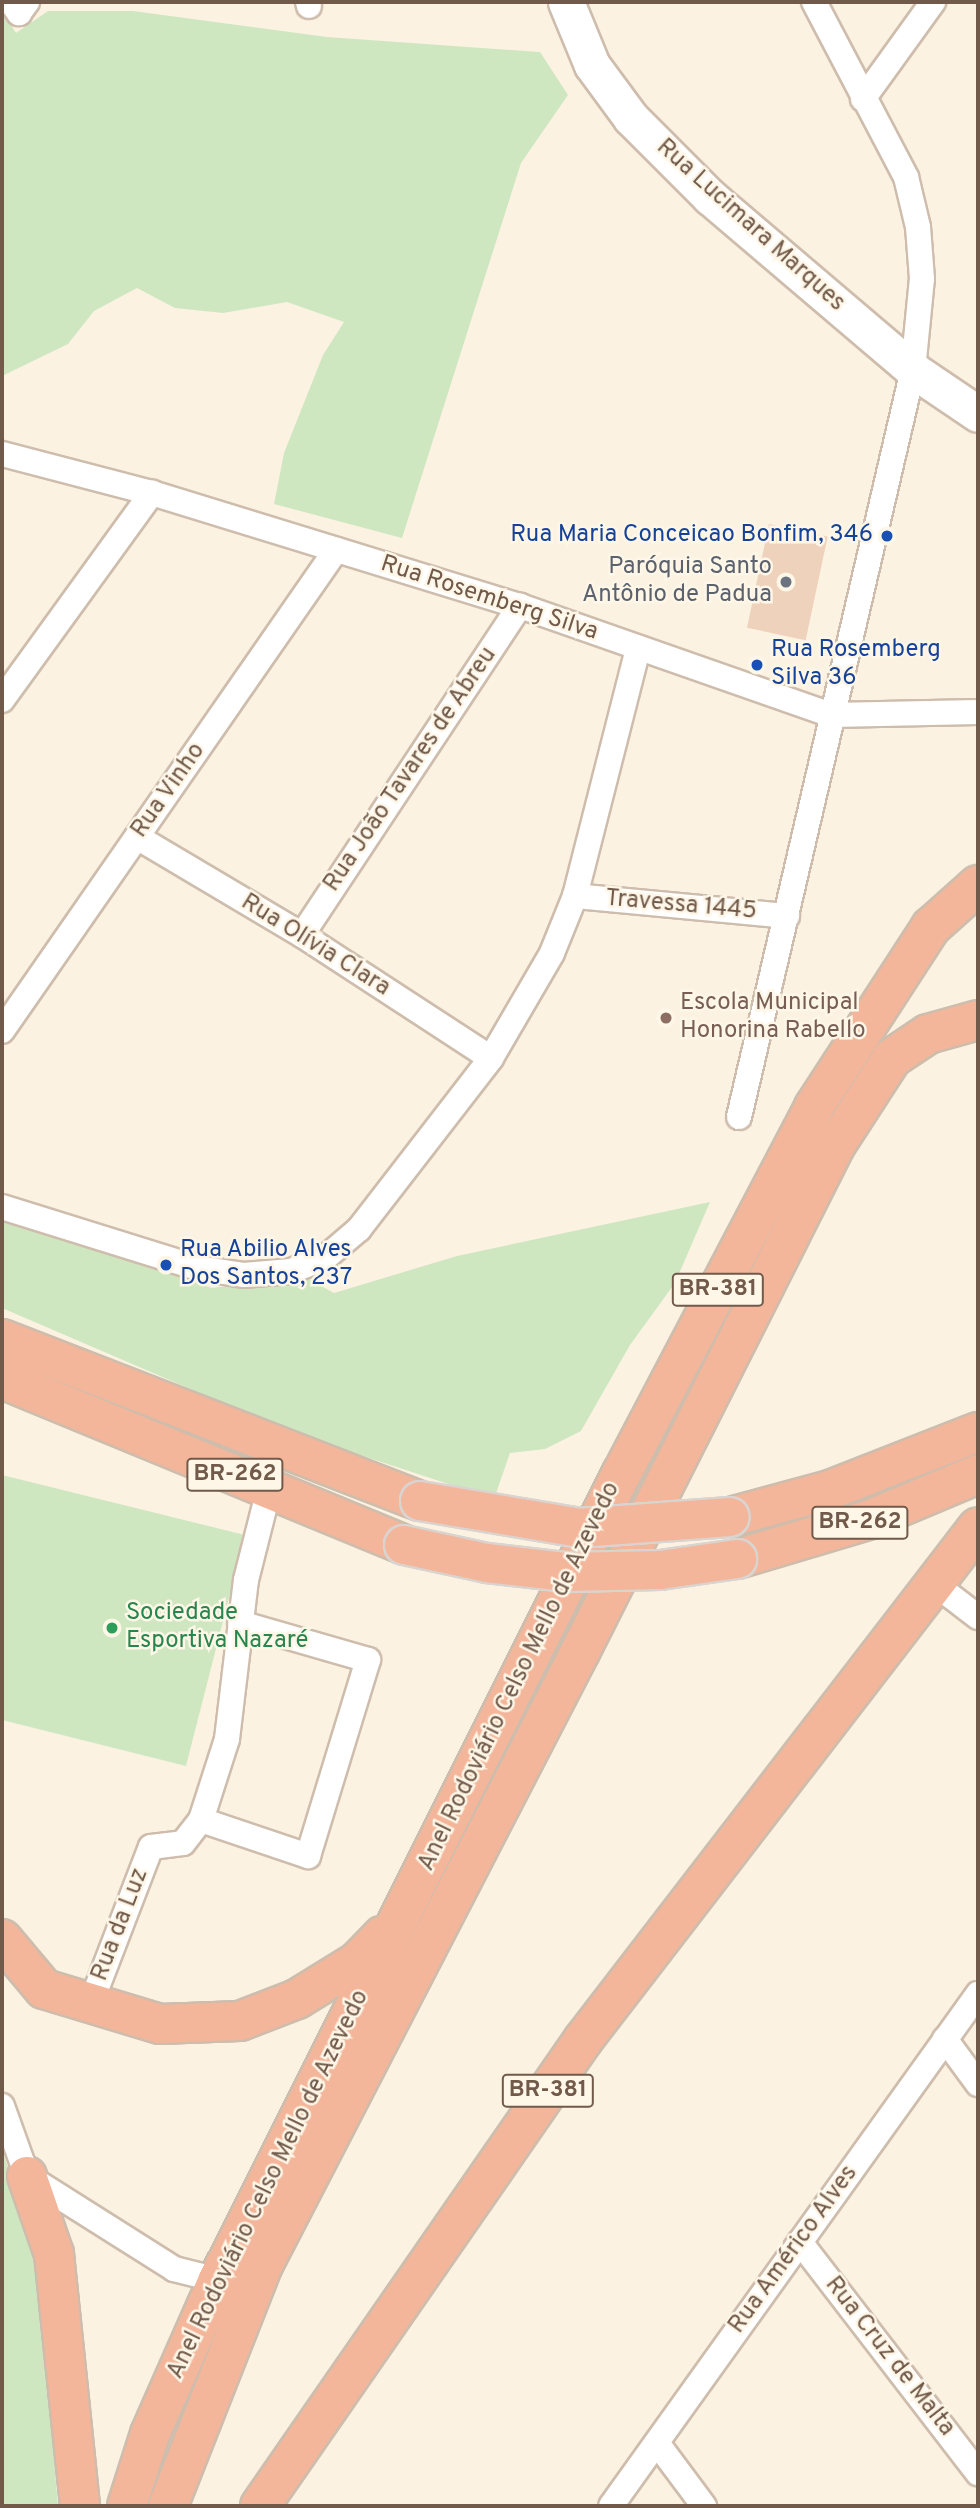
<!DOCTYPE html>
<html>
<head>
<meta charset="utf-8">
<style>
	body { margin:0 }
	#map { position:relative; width:980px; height:2508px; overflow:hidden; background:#fbf2e2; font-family:Overpass,sans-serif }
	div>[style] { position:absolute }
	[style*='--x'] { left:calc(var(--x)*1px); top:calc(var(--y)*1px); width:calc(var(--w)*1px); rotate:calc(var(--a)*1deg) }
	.green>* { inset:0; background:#cfe7c1 }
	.building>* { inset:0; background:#efd2bb; transform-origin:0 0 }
	.roads { filter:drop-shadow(2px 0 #cebdac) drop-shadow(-2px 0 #cebdac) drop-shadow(0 2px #cebdac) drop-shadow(0 -2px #cebdac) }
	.street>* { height:24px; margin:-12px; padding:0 12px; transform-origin:12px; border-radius:12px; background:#fff }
	.secondary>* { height:35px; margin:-17.5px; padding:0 17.5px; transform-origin:17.5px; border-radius:17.5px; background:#fff }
	.highway>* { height:38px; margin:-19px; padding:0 19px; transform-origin:19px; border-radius:19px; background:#f3b69b }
	.bridges { filter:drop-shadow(2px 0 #dad4d0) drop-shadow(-2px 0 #dad4d0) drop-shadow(0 2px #dad4d0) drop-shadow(0 -2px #dad4d0) }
	.highway-bridge>* { height:38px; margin:-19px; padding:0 19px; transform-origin:19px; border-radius:19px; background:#f3b69b }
	.dots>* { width:19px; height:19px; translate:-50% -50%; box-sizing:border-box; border:4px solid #fef6e7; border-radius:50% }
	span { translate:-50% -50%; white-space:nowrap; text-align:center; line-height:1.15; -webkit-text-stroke:5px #fef6e7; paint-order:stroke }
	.shield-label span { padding:2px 5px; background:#fef6e7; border:2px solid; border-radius:5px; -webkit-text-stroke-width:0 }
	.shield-label { font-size:23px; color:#715a4a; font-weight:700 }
	.street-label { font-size:24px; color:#715a4a }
	.transit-label { font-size:24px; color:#164399 }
	.right { translate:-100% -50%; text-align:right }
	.left { translate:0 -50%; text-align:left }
	.worship-label { font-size:24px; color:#5b616d }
	.education-label { font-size:24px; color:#785e54 }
	.leisure-label { font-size:24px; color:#27864d }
	.frame { position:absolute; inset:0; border:4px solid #715a4a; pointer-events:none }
</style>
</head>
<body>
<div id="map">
	<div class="green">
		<div style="clip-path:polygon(2px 11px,16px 33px,48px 11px,133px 11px,327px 37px,540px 52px,568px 95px,521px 163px,402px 538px,274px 504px,284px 453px,323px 355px,344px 322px,287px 302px,223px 313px,175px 308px,137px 288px,94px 311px,68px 344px,2px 376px)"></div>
		<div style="clip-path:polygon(710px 1202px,675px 1283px,630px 1345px,581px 1431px,545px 1449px,510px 1453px,494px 1499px,290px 1432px,2px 1308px,2px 1220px,212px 1288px,303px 1276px,334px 1293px,457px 1256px)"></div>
		<div style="clip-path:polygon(2px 1475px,245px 1535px,186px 1766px,2px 1720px)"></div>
		<div style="clip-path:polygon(2px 2150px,36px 2252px,58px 2506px,2px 2506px)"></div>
	</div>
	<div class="building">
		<div style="left:769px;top:524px;width:60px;height:106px;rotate:12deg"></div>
	</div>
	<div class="roads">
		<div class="street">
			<div style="--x:11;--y:2;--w:14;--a:54"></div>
			<div style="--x:19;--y:13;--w:14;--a:-54"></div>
			<div style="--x:308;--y:2;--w:4;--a:76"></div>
			<div style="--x:863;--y:99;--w:120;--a:-54.2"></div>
			<div style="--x:2;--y:454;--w:155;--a:14.6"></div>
			<div style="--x:152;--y:493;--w:385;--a:17.1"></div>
			<div style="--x:520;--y:606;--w:330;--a:19.3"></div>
			<div style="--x:831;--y:715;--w:147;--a:-1.2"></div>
			<div style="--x:2;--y:700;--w:256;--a:-54.1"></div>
			<div style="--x:137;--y:837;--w:192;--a:30.7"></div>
			<div style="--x:302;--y:935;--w:225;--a:33.1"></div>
			<div style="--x:575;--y:896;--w:213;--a:5.4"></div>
			<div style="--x:302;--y:935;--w:395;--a:-56.5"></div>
			<div style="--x:2;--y:1031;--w:586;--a:-55.22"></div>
			<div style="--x:739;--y:1117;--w:767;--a:-76.89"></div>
			<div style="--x:913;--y:370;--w:91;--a:-84.4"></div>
			<div style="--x:922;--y:279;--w:52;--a:-94.4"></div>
			<div style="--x:918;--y:227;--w:51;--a:-103.5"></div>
			<div style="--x:906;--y:177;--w:198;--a:-117.7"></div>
			<div style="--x:2;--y:1207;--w:205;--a:17.3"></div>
			<div style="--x:198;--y:1268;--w:47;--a:8.7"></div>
			<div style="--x:244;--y:1275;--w:47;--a:-4.9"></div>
			<div style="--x:291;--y:1271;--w:36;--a:-21"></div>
			<div style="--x:325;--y:1258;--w:45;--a:-40.5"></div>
			<div style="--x:359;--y:1229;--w:216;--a:-52.3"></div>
			<div style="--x:491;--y:1058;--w:121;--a:-59.8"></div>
			<div style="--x:552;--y:953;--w:61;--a:-68"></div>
			<div style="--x:575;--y:896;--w:256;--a:-75.7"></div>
			<div style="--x:935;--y:1584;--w:54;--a:37.5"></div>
			<div style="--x:201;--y:1820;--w:113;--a:18.6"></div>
			<div style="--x:308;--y:1856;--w:205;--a:-73"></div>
			<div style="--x:368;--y:1660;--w:133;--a:-163.9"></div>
			<div style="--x:91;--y:2003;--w:167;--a:-69"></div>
			<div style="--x:151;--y:1847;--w:32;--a:-7"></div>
			<div style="--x:183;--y:1843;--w:29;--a:-52"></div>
			<div style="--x:201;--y:1820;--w:85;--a:-72.2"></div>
			<div style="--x:227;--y:1739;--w:160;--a:-83.2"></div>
			<div style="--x:246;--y:1580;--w:94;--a:-75.8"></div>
			<div style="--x:945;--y:2039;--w:56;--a:53.7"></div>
			<div style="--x:2;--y:2106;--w:74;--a:70.3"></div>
			<div style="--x:27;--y:2176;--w:174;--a:32.3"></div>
			<div style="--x:174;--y:2269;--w:45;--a:14"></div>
			<div style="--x:800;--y:2242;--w:292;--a:52.4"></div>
			<div style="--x:657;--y:2443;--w:79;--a:53.3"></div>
			<div style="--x:611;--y:2506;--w:630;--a:-54.37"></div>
		</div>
		<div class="secondary">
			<div style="--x:566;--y:2;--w:68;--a:67.6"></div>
			<div style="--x:592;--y:65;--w:66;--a:53.7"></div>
			<div style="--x:631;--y:118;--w:112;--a:45"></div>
			<div style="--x:710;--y:197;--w:267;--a:40.4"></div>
			<div style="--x:913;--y:370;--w:78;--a:34.1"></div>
		</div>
		<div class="highway">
			<div style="--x:2;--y:1339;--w:448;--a:21.2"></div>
			<div style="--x:2;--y:1379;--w:435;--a:22.4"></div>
			<div style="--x:730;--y:1517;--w:104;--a:-15.1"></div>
			<div style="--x:830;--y:1490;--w:159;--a:-21.4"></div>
			<div style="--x:737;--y:1559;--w:140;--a:-16.6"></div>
			<div style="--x:871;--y:1519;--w:116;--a:-22.8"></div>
			<div style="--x:2;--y:1939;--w:65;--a:50"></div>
			<div style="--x:44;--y:1989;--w:121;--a:16.8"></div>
			<div style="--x:160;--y:2024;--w:80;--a:-2.1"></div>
			<div style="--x:240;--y:2021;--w:61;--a:-21.1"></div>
			<div style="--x:297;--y:1999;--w:70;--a:-31.7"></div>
			<div style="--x:357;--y:1962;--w:37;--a:-46"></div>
			<div style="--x:27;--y:2176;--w:83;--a:70.9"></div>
			<div style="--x:54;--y:2254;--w:253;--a:84.1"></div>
			<div style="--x:127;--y:2506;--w:76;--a:-72.3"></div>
			<div style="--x:150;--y:2434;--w:168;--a:-66.2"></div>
			<div style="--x:218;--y:2280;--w:902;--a:-63.41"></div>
			<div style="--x:622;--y:1473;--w:413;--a:-62.3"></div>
			<div style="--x:814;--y:1107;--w:215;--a:-57"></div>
			<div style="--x:931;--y:927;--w:63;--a:-41.8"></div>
			<div style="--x:168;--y:2506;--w:259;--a:-68.5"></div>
			<div style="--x:263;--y:2265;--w:690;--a:-62.66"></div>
			<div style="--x:580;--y:1652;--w:567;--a:-63.25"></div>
			<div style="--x:835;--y:1146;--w:105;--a:-57.1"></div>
			<div style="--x:892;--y:1058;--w:43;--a:-33.7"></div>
			<div style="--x:928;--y:1034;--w:52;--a:-15.6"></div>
			<div style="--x:260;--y:2506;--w:567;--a:-55.27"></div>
			<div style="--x:583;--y:2040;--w:647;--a:-52.4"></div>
		</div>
	</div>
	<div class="bridges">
		<div class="highway-bridge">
			<div style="--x:420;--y:1501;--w:161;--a:9.6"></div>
			<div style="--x:579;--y:1528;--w:151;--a:-4.2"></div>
			<div style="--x:404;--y:1545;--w:85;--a:12.2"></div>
			<div style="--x:487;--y:1563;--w:80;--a:6.5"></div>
			<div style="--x:566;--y:1572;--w:94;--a:-1.2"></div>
			<div style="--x:660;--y:1570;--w:78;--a:-8.1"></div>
		</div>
	</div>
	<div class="dots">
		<div style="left:887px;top:536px;background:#1a4fb4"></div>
		<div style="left:786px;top:582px;background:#6b7280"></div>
		<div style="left:757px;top:665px;background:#1a4fb4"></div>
		<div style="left:666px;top:1018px;background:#8d6e63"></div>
		<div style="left:166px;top:1265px;background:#1a4fb4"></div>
		<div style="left:112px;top:1628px;background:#2e9e5b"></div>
	</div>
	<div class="shield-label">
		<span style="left:718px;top:1290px">BR-381</span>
		<span style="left:235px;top:1475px">BR-262</span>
		<span style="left:860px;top:1523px">BR-262</span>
		<span style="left:548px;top:2091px">BR-381</span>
	</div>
	<div class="street-label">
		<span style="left:750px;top:226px;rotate:42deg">Rua Lucimara Marques</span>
		<span style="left:489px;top:599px;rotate:18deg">Rua Rosemberg Silva</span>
		<span style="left:411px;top:770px;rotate:-56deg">Rua João Tavares de Abreu</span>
		<span style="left:169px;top:791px;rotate:-55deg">Rua Vinho</span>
		<span style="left:681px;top:906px;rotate:5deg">Travessa 1445</span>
		<span style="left:315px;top:946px;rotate:32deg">Rua Olívia Clara</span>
		<span style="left:520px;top:1677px;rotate:-64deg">Anel Rodoviário Celso Mello de Azevedo</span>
		<span style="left:121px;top:1925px;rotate:-69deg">Rua da Luz</span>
		<span style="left:269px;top:2185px;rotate:-64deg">Anel Rodoviário Celso Mello de Azevedo</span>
		<span style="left:794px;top:2250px;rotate:-54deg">Rua Américo Alves</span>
		<span style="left:889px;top:2357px;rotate:52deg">Rua Cruz de Malta</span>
	</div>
	<div class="transit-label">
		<span class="right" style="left:873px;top:536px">Rua Maria Conceicao Bonfim, 346</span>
		<span class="left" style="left:771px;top:665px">Rua Rosemberg<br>Silva 36</span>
		<span class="left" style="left:180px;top:1265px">Rua Abilio Alves<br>Dos Santos, 237</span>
	</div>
	<div class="worship-label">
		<span class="right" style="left:772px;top:582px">Paróquia Santo<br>Antônio de Padua</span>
	</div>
	<div class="education-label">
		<span class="left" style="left:680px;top:1018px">Escola Municipal<br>Honorina Rabello</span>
	</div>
	<div class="leisure-label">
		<span class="left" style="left:126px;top:1628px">Sociedade<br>Esportiva Nazaré</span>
	</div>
	<div class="frame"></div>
</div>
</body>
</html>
